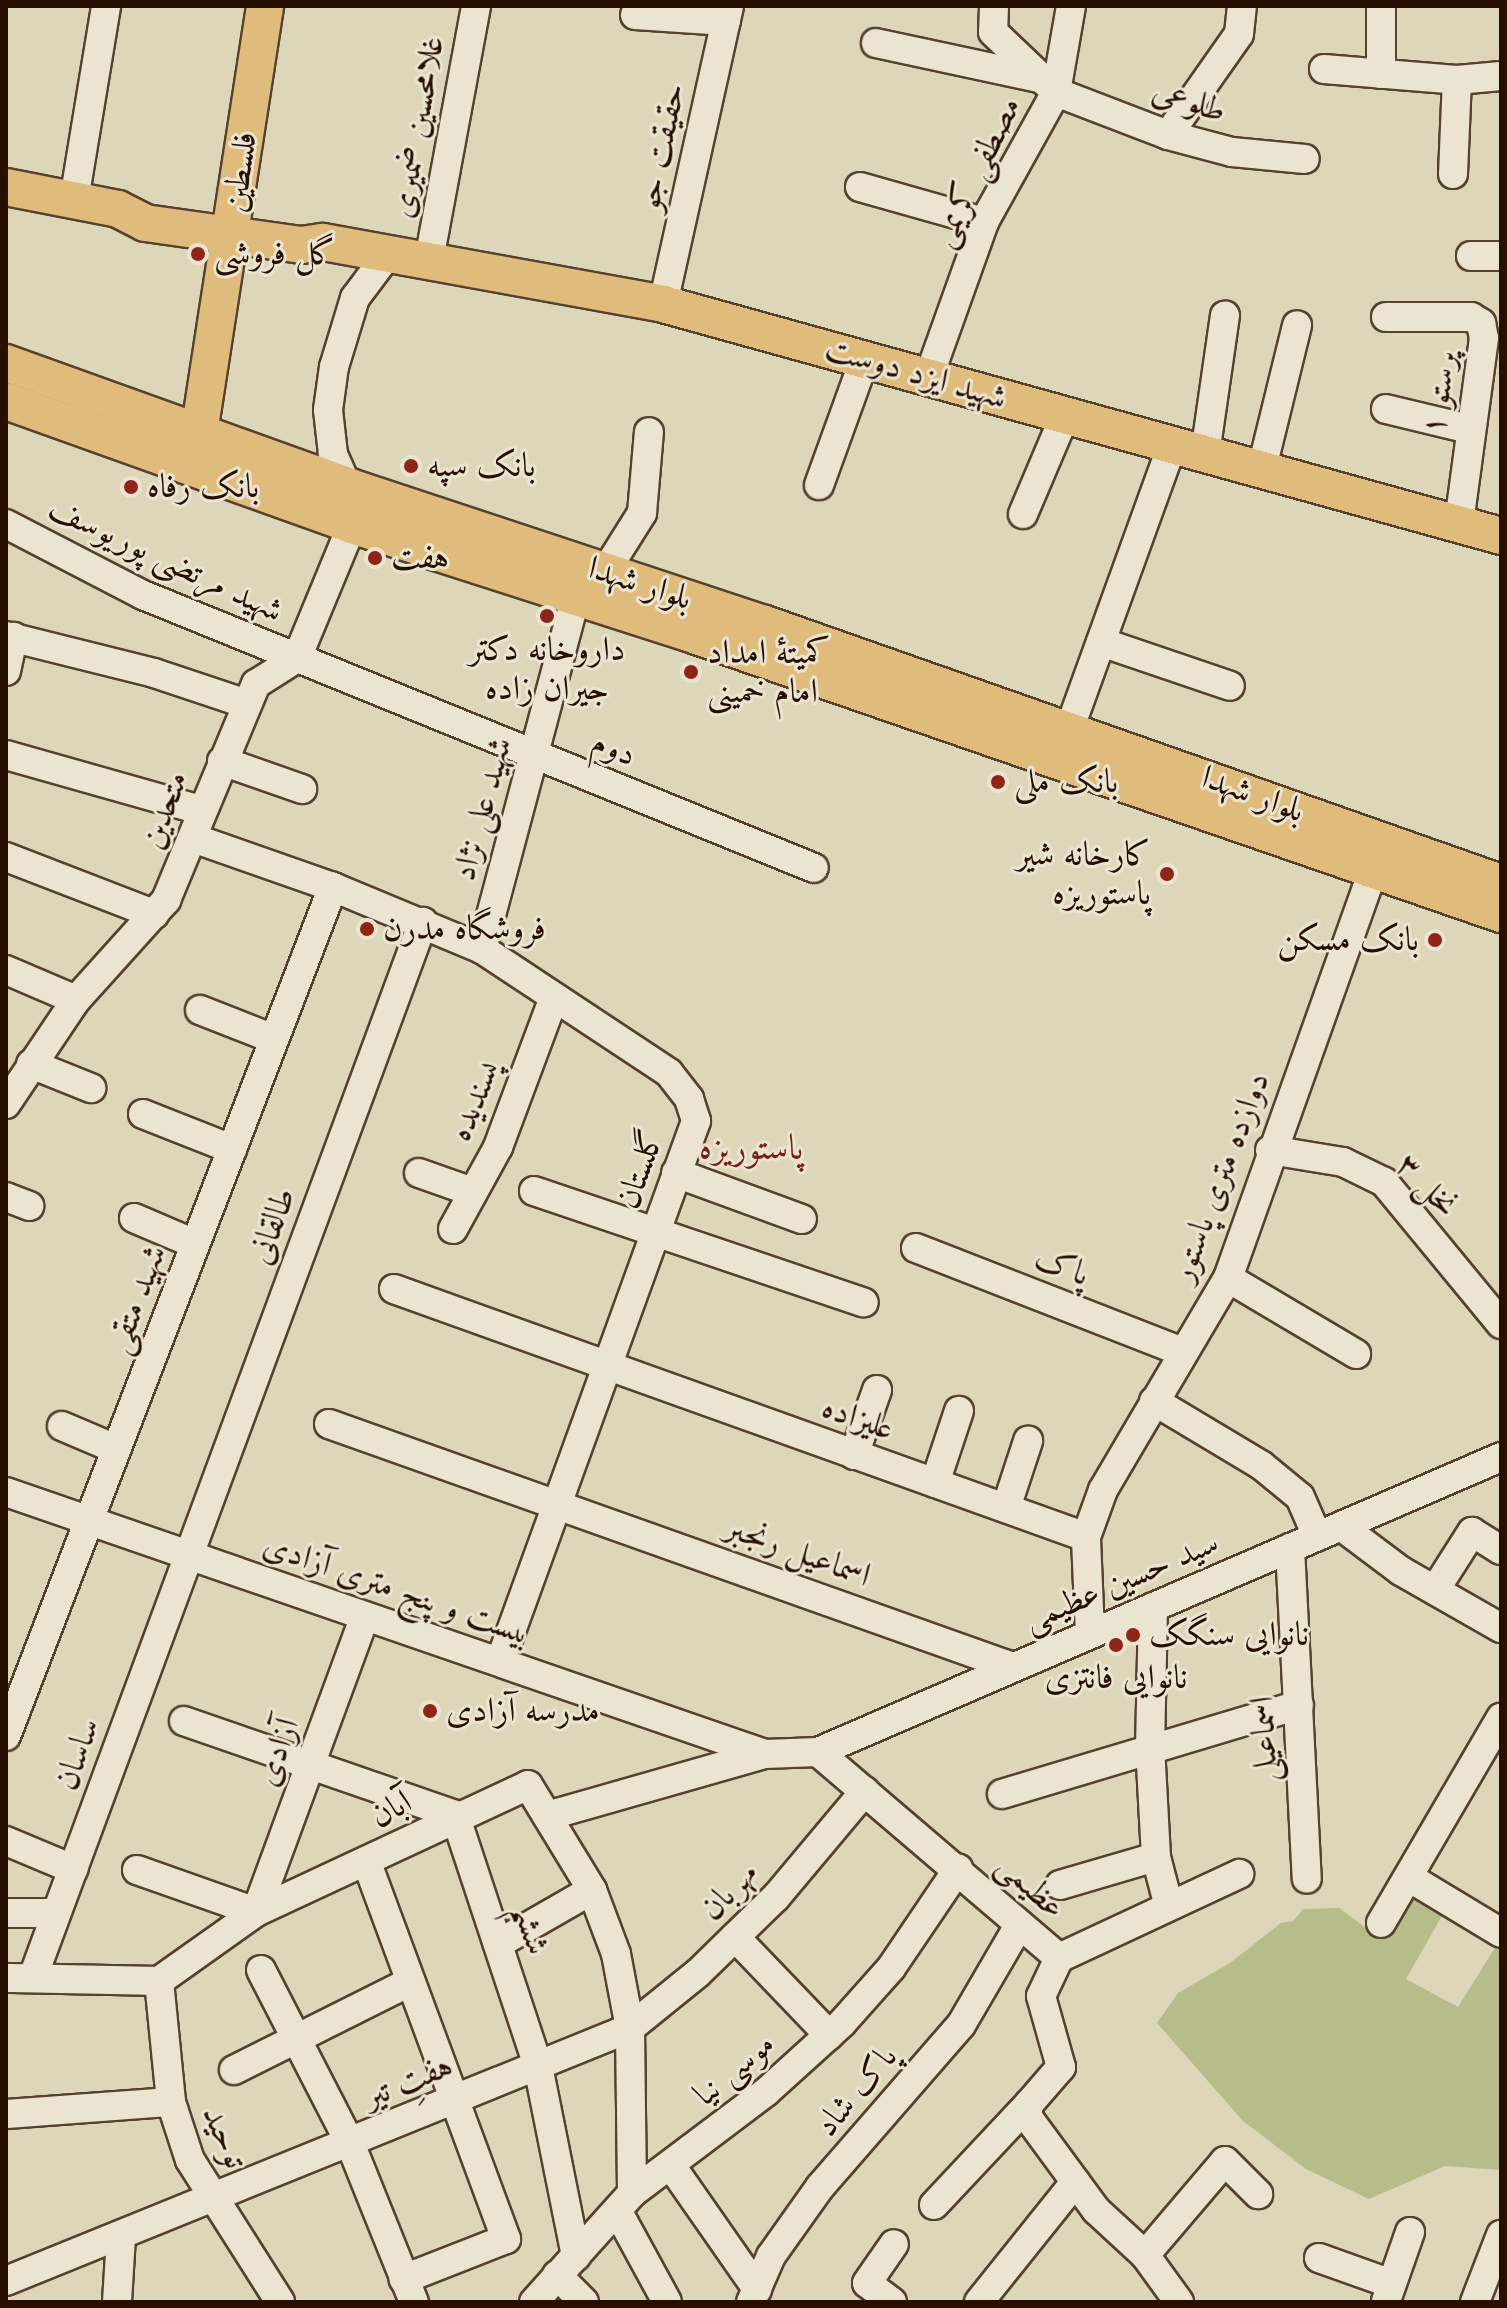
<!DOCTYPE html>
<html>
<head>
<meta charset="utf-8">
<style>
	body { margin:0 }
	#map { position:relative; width:1507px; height:2308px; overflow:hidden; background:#ded6b8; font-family:Cardo,Amiri,serif }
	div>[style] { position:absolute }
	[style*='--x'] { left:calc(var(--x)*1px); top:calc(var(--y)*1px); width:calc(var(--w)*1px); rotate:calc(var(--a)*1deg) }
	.green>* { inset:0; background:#b7bc8b }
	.roads { filter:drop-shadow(2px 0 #55412e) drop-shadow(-2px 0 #55412e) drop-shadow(0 2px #55412e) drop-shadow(0 -2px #55412e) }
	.minor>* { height:28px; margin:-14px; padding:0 14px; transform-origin:14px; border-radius:14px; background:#eae4d1 }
	.major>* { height:36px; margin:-18px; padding:0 18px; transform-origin:18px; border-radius:18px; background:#dfbb7c }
	.dots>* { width:22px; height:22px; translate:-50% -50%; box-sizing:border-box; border:4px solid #eae4d1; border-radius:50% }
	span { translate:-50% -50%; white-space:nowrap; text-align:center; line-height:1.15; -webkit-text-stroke:6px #eae4d1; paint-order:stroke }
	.street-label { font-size:34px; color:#270f00 }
	.poi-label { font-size:34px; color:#270f00 }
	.left { translate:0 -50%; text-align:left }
	.right { translate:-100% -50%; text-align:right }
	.neighbourhood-label { font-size:36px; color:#7a1f14 }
	.frame { position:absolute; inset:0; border:8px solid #270f00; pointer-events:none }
</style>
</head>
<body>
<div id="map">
	<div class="green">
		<div style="clip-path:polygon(1414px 1894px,1447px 1907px,1406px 1979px,1458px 2007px,1501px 1938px,1501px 2170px,1445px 2166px,1369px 2199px,1306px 2169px,1243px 2121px,1157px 2023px,1178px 1993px,1230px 1963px,1281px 1923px,1293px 1921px,1303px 1909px,1339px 1908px,1377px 1936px,1381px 1923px)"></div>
	</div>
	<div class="roads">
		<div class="minor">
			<div style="--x:994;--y:6;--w:26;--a:92"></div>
			<div style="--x:993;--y:32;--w:87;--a:43.6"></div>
			<div style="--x:1056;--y:92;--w:120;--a:21"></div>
			<div style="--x:1168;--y:135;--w:66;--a:14.9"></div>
			<div style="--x:1232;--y:152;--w:73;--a:5.5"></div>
			<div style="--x:1381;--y:6;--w:68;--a:90"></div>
			<div style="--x:635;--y:15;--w:91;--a:3.8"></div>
			<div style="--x:876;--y:43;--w:167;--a:12.1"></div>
			<div style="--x:1324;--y:69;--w:133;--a:4.7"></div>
			<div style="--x:1457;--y:80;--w:44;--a:-5.2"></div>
			<div style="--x:1168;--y:135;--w:123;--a:-54.9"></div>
			<div style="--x:1239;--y:34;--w:28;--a:-84"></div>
			<div style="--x:1453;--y:174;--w:94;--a:-87.6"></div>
			<div style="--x:860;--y:187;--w:129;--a:15.8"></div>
			<div style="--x:74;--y:200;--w:197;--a:-80.6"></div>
			<div style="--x:1471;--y:256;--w:30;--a:0"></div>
			<div style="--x:429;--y:260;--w:258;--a:-79.5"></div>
			<div style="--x:663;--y:304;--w:305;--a:-77.5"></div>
			<div style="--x:1386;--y:317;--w:85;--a:0"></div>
			<div style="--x:1471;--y:317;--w:12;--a:31"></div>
			<div style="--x:1481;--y:323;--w:15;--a:79"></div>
			<div style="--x:1484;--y:338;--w:187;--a:97.7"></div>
			<div style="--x:929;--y:376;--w:164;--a:-70.3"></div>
			<div style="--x:984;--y:222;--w:149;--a:-61"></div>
			<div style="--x:1056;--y:92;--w:87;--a:-80.1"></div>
			<div style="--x:1386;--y:409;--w:85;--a:13.5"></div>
			<div style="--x:1205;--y:454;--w:140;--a:-81.8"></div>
			<div style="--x:1262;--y:468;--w:147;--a:-76.2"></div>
			<div style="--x:819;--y:485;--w:135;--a:-70.1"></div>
			<div style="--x:347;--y:486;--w:35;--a:-114"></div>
			<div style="--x:333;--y:454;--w:44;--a:-96.5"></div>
			<div style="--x:328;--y:410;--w:43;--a:-82.1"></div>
			<div style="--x:334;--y:367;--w:72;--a:-73.1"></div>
			<div style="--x:355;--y:298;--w:55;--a:-53.1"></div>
			<div style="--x:1023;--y:514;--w:108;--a:-67"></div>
			<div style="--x:6;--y:524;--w:154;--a:27.4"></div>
			<div style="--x:143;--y:595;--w:724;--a:22.14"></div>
			<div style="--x:605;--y:572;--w:70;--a:-57.9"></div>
			<div style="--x:642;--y:513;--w:81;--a:-85.1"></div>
			<div style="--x:6;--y:636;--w:153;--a:14"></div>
			<div style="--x:154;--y:673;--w:98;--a:18.4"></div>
			<div style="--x:1101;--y:642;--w:136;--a:18.8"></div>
			<div style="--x:6;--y:671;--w:35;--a:-78"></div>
			<div style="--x:1069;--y:730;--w:302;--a:-70.1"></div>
			<div style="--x:6;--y:755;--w:203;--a:15.8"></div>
			<div style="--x:222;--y:761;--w:85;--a:19.3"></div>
			<div style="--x:193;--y:838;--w:148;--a:19.3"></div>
			<div style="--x:333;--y:887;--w:161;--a:22.6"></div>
			<div style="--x:482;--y:949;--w:224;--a:33.5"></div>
			<div style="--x:669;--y:1073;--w:33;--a:52"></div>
			<div style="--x:689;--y:1099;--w:23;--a:72"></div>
			<div style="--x:696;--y:1121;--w:575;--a:109.92"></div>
			<div style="--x:6;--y:857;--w:159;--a:21.1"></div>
			<div style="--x:482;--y:949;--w:365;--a:-75.1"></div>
			<div style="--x:6;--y:970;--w:76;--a:23.2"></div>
			<div style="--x:200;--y:1010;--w:79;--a:21.4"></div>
			<div style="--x:31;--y:1064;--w:65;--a:21.8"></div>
			<div style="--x:6;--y:1104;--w:125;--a:-56.1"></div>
			<div style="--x:76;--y:1000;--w:135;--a:-48"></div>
			<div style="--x:166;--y:900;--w:234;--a:-67.4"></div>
			<div style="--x:256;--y:684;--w:49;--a:-32.4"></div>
			<div style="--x:297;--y:658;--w:144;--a:-67.5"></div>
			<div style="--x:143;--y:1114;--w:96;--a:21.5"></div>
			<div style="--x:1270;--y:1150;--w:74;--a:9.3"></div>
			<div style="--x:1343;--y:1162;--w:46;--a:26"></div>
			<div style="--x:1384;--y:1182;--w:184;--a:50.5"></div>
			<div style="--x:419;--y:1173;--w:57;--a:19.4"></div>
			<div style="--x:676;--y:1173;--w:134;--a:20.1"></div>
			<div style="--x:534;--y:1191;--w:348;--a:18.7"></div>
			<div style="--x:6;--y:1197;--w:25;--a:21"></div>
			<div style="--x:134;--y:1218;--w:66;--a:23.1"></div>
			<div style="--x:453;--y:1229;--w:94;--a:-61.2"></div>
			<div style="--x:498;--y:1147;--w:160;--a:-69.5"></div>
			<div style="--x:916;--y:1248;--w:287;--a:21.3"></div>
			<div style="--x:1228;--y:1278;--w:149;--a:30.7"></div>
			<div style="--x:394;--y:1289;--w:735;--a:19.72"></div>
			<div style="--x:1154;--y:1401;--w:125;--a:30.9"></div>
			<div style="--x:1261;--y:1465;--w:50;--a:39.4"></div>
			<div style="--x:1300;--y:1497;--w:43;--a:66.4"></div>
			<div style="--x:329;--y:1424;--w:726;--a:19.56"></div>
			<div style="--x:62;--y:1426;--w:59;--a:23.1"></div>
			<div style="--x:854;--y:1455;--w:69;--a:-70.5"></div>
			<div style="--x:935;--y:1483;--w:76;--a:-71.6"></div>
			<div style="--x:6;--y:1492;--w:803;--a:19.04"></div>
			<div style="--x:1006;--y:1508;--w:71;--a:-71.8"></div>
			<div style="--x:1341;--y:1526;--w:75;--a:36.9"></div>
			<div style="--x:1401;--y:1571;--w:115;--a:29.7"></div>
			<div style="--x:1290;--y:1548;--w:331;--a:87.1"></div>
			<div style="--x:1435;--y:1590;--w:69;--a:-57.5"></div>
			<div style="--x:1472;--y:1532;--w:34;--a:32"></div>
			<div style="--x:1153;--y:1607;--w:139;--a:91.2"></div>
			<div style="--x:1150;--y:1746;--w:111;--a:86.9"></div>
			<div style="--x:1156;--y:1857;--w:48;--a:75.4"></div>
			<div style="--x:1090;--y:1634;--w:97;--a:-92.4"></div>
			<div style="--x:1086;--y:1537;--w:50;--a:-70.1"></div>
			<div style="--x:1103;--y:1490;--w:246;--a:-59.5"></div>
			<div style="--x:1228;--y:1278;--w:433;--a:-70.4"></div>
			<div style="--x:184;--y:1721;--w:287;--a:19.1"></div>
			<div style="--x:455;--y:1815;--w:264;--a:71.7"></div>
			<div style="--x:538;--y:2066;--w:194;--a:78.7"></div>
			<div style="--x:6;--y:1736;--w:910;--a:-68.94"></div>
			<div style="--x:818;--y:1752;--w:317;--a:40.5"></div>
			<div style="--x:1002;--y:1794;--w:310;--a:-16.7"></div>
			<div style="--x:547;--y:1816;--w:227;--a:-15.9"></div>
			<div style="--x:765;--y:1754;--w:53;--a:-2.2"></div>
			<div style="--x:818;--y:1752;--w:744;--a:-23.36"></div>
			<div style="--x:6;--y:1841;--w:73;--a:22.7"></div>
			<div style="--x:367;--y:1863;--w:401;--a:69.7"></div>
			<div style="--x:506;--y:2239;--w:110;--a:158.6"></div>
			<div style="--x:137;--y:1870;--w:126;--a:19.4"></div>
			<div style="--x:1410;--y:1878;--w:106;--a:31.1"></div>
			<div style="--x:1060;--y:1885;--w:100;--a:-16.3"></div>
			<div style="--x:256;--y:1912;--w:315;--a:-69.8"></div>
			<div style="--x:6;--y:1913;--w:50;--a:0"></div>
			<div style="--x:1381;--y:1923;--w:238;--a:-59.7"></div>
			<div style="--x:735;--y:1937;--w:136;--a:46.2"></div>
			<div style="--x:498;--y:1944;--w:108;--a:-29.9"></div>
			<div style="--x:1059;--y:1958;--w:42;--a:115.3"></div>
			<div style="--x:1041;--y:1996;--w:74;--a:74.3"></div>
			<div style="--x:1061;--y:2067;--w:49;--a:130.9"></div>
			<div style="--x:1029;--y:2104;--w:12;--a:99"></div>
			<div style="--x:1027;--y:2116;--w:117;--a:53.7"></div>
			<div style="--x:1096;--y:2210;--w:67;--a:42.6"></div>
			<div style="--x:1145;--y:2255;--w:58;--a:54.1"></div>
			<div style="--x:1059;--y:1958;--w:199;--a:-25"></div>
			<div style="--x:261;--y:1970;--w:195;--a:62.8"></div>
			<div style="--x:350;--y:2143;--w:171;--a:68.1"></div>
			<div style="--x:33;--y:1977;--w:1125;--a:-69.71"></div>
			<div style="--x:6;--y:1978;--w:153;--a:1.1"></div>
			<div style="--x:159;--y:1981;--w:119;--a:-35.4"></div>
			<div style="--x:256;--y:1912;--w:300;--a:-25"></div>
			<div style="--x:528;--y:1785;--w:123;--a:58.6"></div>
			<div style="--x:592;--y:1890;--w:68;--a:69.4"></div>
			<div style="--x:616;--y:1954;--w:75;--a:79.3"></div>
			<div style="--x:630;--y:2028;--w:165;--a:89.3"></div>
			<div style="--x:159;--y:1981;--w:122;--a:84.3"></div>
			<div style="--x:171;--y:2102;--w:61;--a:71.9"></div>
			<div style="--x:190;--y:2160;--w:168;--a:57.6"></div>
			<div style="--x:234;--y:2070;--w:197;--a:-26.6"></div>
			<div style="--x:6;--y:2114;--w:165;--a:-4.2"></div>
			<div style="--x:672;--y:2167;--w:149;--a:55.1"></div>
			<div style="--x:934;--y:2205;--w:139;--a:-46.8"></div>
			<div style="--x:618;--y:2212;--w:102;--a:61.4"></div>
			<div style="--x:1145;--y:2255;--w:123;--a:-49.6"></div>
			<div style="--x:1225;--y:2161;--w:47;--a:45"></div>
			<div style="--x:1319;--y:2258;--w:77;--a:19.6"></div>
			<div style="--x:557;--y:2275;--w:38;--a:45"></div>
			<div style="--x:6;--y:2281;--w:673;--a:-22.07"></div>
			<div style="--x:630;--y:2028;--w:87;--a:-39"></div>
			<div style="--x:698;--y:1973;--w:109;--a:-44.3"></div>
			<div style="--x:776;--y:1897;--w:138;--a:-50"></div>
			<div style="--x:1386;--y:2301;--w:73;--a:-70.8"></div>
			<div style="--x:117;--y:2302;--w:66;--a:-86.5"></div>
			<div style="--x:534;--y:2302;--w:147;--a:-48"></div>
			<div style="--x:632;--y:2193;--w:168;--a:-37"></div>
			<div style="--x:766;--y:2092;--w:103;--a:-42.2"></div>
			<div style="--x:842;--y:2023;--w:74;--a:-48.3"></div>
			<div style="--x:891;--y:1968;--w:120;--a:-55.9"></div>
			<div style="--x:751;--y:2302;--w:50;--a:-66.5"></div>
			<div style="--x:771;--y:2256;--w:85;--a:-54.6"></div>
			<div style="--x:820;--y:2187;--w:215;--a:-49"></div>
			<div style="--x:961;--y:2025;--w:113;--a:-59.8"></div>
			<div style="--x:892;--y:2302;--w:31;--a:-143"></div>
			<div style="--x:867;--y:2283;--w:47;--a:-55.3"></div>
			<div style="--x:979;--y:2302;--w:154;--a:-51.3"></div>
			<div style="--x:1475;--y:2302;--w:72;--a:-68.8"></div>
		</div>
		<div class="major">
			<div style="--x:6;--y:187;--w:114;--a:11.1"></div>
			<div style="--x:118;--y:209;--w:30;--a:27"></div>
			<div style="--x:145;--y:223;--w:158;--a:8"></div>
			<div style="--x:301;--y:245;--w:22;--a:-8"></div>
			<div style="--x:323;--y:242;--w:346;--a:10.3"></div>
			<div style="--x:663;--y:304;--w:870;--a:15.47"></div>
			<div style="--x:6;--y:363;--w:363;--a:19.8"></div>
			<div style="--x:347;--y:486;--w:440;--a:18.3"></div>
			<div style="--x:765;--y:624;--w:780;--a:19.39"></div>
			<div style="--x:6;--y:401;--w:368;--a:19.7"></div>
			<div style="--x:352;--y:525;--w:356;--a:17.8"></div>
			<div style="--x:691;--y:634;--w:857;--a:19.07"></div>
			<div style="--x:199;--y:433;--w:432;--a:-81.2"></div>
		</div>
	</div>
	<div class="dots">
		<div style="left:198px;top:254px;background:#8f2418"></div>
		<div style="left:411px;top:466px;background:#8f2418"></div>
		<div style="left:131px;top:487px;background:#8f2418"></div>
		<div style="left:375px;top:558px;background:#8f2418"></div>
		<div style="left:547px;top:616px;background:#8f2418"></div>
		<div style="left:691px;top:672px;background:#8f2418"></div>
		<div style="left:998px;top:782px;background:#8f2418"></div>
		<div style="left:1167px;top:874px;background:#8f2418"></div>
		<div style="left:367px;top:929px;background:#8f2418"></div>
		<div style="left:1435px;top:940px;background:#8f2418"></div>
		<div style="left:1133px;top:1635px;background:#8f2418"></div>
		<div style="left:1116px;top:1645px;background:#8f2418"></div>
		<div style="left:430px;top:1711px;background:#8f2418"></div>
	</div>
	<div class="street-label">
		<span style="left:1189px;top:101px;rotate:17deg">طلوعی</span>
		<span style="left:417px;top:127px;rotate:-80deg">غلامحسین ضمیری</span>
		<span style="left:661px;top:147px;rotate:-78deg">حقیقت جو</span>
		<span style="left:240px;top:172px;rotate:-82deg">فلسطین</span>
		<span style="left:976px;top:172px;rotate:-64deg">مصطفی کریمی</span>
		<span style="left:916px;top:373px;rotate:16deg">شهید ایزد دوست</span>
		<span style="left:1439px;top:393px;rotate:-81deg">پرستو ۱</span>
		<span style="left:166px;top:559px;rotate:25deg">شهید مرتضی پوریوسف</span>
		<span style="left:640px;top:583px;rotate:18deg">بلوار شهدا</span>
		<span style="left:614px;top:748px;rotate:22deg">دوم</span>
		<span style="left:1253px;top:794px;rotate:20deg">بلوار شهدا</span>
		<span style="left:482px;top:809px;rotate:-75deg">شهید علی نژاد</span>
		<span style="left:164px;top:810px;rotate:-70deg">متحدین</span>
		<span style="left:474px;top:1101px;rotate:-68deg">پسندیده</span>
		<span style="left:640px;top:1169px;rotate:-70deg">گلستان</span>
		<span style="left:1220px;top:1177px;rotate:-69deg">دوازده متری پاستور</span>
		<span style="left:1427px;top:1185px;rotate:46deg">نخل ۳</span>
		<span style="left:272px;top:1226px;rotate:-70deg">طالقانی</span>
		<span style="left:1062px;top:1266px;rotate:21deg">پاک</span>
		<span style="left:136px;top:1299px;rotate:-69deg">شهید متقی</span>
		<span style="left:858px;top:1418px;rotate:19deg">علیزاده</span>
		<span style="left:798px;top:1551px;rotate:20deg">اسماعیل رنجبر</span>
		<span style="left:1121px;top:1581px;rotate:-23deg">سید حسین عظیمی</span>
		<span style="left:397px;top:1589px;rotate:19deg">بیست و پنج متری آزادی</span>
		<span style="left:1264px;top:1739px;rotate:-93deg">اسماعیلی</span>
		<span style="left:277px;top:1752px;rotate:-70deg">آزادی</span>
		<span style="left:77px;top:1754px;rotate:-70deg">ساسان</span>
		<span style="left:391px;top:1809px;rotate:-29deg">آبان</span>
		<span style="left:1031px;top:1886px;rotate:42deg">عظیمی</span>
		<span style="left:729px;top:1891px;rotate:-45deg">مهربان</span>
		<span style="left:531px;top:1929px;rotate:72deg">ششم</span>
		<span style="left:734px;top:2069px;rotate:-40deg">موسی نیا</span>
		<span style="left:408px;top:2081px;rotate:-22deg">هفتِ تیر</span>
		<span style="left:856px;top:2091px;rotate:-50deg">پاک شاد</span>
		<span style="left:225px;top:2137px;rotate:66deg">توحید</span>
	</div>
	<div class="poi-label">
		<span class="left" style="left:214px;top:254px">گل فروشی</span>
		<span class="left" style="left:427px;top:466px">بانک سپه</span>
		<span class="left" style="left:147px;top:487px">بانک رفاه</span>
		<span class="left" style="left:391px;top:558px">هفت</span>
		<span style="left:547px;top:669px">داروخانه دکتر<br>جیران زاده</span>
		<span class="left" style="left:707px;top:672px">کمیتهٔ امداد<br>امام خمینی</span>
		<span class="left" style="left:1014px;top:782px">بانک ملی</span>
		<span class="right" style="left:1151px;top:874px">کارخانه شیر<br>پاستوریزه</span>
		<span class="left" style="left:383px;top:929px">فروشگاه مدرن</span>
		<span class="right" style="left:1419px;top:940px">بانک مسکن</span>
		<span class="left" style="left:1149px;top:1635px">نانوایی سنگک</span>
		<span style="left:1116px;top:1678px">نانوایی فانتزی</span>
		<span class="left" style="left:446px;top:1711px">مدرسه آزادی</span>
	</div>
	<div class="neighbourhood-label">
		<span style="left:751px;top:1148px">پاستوریزه</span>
	</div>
	<div class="frame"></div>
</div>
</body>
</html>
